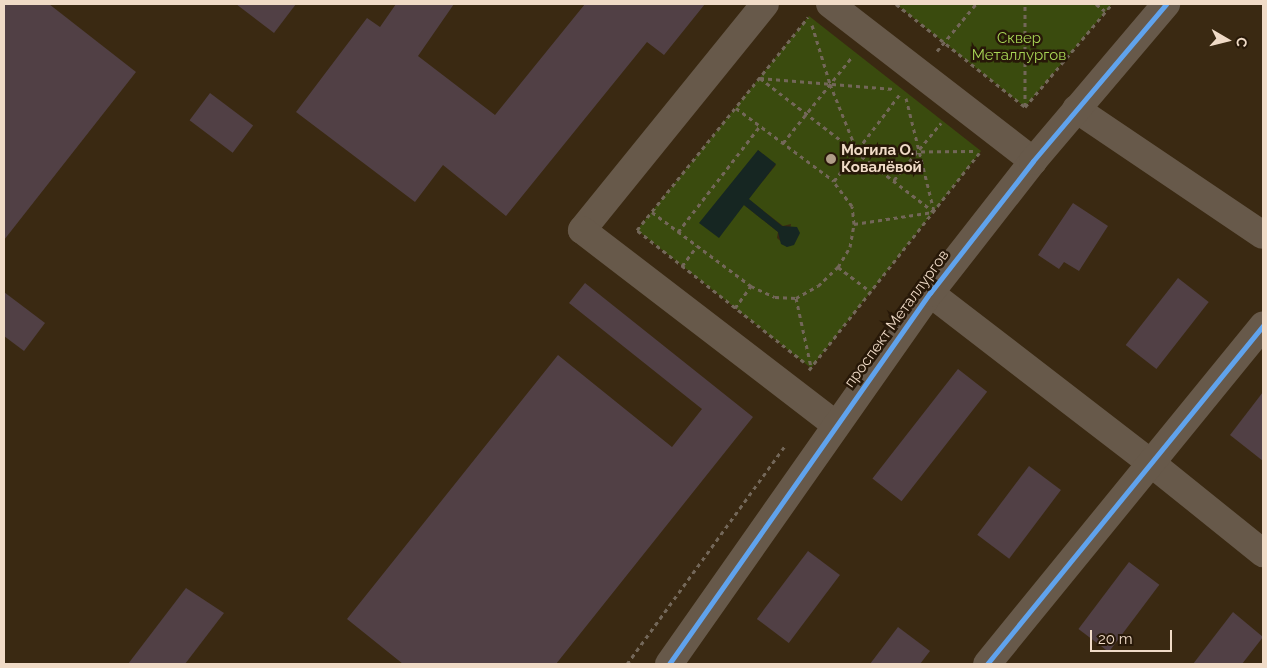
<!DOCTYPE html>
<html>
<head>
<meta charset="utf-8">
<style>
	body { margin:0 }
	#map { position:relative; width:1267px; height:668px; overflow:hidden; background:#3a2912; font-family:Raleway,sans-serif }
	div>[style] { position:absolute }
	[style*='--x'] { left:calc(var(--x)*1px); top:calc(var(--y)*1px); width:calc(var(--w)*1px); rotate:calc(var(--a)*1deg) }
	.green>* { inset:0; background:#3a4b0e }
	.water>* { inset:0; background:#162622 }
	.building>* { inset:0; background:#514045; transform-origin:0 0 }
	.path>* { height:3px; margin-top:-1.5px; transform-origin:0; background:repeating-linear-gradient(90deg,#736759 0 4px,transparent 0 8px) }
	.minor>* { height:28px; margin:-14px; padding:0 14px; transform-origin:14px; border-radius:14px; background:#67594a }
	.cycleway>* { height:5px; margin:-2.5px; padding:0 2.5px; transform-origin:2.5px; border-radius:2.5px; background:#60a3ed }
	.dots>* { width:14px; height:14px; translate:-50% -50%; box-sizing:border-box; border:2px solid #271808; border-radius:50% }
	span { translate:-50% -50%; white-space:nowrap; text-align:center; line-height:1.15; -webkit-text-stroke:5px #271808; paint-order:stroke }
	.park-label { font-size:15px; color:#a8d656 }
	.poi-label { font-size:15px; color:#f0dbc7; font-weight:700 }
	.left { translate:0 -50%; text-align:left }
	.street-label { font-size:15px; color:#f0dbc7 }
	.frame { position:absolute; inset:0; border:5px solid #f0dbc7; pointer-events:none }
	.north { position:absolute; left:1202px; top:15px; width:50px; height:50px; -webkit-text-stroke:4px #271808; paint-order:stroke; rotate:98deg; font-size:14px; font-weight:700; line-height:20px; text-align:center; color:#f0dbc7 }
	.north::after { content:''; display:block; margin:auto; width:18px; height:22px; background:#f0dbc7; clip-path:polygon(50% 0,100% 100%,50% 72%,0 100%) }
	.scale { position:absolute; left:1090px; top:630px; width:82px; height:22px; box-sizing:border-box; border:2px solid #f0dbc7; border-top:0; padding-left:6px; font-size:15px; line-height:18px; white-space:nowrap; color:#f0dbc7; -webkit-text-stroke:4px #271808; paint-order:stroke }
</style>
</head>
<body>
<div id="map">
	<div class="green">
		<div style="clip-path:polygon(896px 4px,1112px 4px,1025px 107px)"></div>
		<div style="clip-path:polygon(evenodd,809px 16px,981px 151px,811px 368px,637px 230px,809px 16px,758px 150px,776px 165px,748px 199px,783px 226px,791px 224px,787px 247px,777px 238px,778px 232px,744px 205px,758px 150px)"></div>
	</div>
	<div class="water">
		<div style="clip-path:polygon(758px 150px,776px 164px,749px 199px,782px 226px,797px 227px,800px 233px,794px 245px,787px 247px,781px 244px,778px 232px,744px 205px,719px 238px,699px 223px)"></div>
	</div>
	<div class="building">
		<div style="clip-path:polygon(4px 4px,49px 4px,136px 72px,4px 240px)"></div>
		<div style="clip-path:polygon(236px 4px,296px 4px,274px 33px)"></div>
		<div style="clip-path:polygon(396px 4px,454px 4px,418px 56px,495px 115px,585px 4px,705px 4px,664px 55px,647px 42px,506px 216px,443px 165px,415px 202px,296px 112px,367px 18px,380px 27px)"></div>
		<div style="left:210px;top:93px;width:54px;height:34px;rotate:37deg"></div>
		<div style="clip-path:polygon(1073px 203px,1108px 226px,1079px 271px,1064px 262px,1059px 269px,1038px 255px)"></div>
		<div style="left:1178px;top:278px;width:39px;height:85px;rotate:38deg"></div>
		<div style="clip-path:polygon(585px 283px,753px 417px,556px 664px,403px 664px,347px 619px,558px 355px,672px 447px,702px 409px,569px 303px)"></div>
		<div style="clip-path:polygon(4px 292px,45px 323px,24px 351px,4px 336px)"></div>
		<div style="left:958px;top:369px;width:37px;height:139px;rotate:38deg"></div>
		<div style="clip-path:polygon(1263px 392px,1263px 461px,1230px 435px)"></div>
		<div style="left:1029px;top:466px;width:40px;height:86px;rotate:37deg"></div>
		<div style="left:808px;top:551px;width:40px;height:85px;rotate:37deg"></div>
		<div style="left:1129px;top:562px;width:38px;height:84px;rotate:37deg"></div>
		<div style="clip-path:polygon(186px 588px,224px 613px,185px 664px,128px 664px)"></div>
		<div style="clip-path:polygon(1233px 612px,1263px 637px,1242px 664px,1193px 664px)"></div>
		<div style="clip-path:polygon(898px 627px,930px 651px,920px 664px,870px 664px)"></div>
	</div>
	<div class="path">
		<div style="--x:896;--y:4;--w:165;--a:38.6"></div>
		<div style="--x:1025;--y:107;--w:135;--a:-49.8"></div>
		<div style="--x:1096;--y:4;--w:11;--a:38"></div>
		<div style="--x:812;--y:25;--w:62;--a:73"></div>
		<div style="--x:830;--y:84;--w:72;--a:68.1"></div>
		<div style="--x:937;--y:51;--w:61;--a:-50.3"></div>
		<div style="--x:760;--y:78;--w:220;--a:37.6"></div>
		<div style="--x:760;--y:78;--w:134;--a:4.7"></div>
		<div style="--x:906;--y:98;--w:116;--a:76.1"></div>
		<div style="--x:1025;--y:106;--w:102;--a:-90"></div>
		<div style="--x:736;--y:108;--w:122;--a:36.7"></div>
		<div style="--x:834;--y:181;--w:109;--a:-52.8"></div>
		<div style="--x:783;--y:143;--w:110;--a:-51.3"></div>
		<div style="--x:857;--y:152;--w:116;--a:-0.5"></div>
		<div style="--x:894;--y:180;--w:74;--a:-50.5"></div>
		<div style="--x:652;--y:212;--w:124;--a:36.8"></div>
		<div style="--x:751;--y:286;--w:26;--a:25"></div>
		<div style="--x:775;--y:297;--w:21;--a:3"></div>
		<div style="--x:796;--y:298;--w:25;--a:-29"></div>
		<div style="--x:818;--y:286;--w:28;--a:-44"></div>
		<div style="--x:838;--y:267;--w:23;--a:-59"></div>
		<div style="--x:850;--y:247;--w:23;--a:-80"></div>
		<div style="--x:854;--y:224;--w:18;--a:-96"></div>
		<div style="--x:852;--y:206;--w:30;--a:-127"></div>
		<div style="--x:854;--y:224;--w:80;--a:-8.6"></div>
		<div style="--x:678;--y:232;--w:134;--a:-52.3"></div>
		<div style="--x:682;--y:266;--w:25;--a:-53"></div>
		<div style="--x:838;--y:267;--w:41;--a:37.1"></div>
		<div style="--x:796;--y:298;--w:71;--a:77.7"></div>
		<div style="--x:735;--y:308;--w:27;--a:-54"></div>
		<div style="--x:804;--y:362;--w:213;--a:-141.7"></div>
		<div style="--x:637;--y:230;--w:273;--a:-51.2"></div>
		<div style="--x:809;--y:370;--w:276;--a:-51.9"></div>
		<div style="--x:627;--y:664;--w:269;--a:-54.1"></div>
	</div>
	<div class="minor">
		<div style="--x:765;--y:4;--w:291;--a:129"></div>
		<div style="--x:582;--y:230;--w:320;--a:37.5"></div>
		<div style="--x:830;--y:4;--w:257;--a:37.7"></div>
		<div style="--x:1076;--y:109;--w:225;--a:34"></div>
		<div style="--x:930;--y:293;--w:279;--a:37.6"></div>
		<div style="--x:1151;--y:463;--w:144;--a:38.8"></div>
		<div style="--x:669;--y:664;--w:454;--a:-54.9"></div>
		<div style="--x:930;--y:293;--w:167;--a:-52"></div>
		<div style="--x:1033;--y:161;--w:206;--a:-49.7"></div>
		<div style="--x:987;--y:664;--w:437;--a:-50.8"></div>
	</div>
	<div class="cycleway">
		<div style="--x:669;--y:664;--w:454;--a:-54.9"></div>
		<div style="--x:930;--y:293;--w:167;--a:-52"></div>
		<div style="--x:1033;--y:161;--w:206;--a:-49.7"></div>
		<div style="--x:987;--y:664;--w:437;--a:-50.8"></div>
	</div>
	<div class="dots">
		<div style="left:831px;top:159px;background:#b09d88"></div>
	</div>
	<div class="park-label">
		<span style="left:1019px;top:47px">Сквер<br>Металлургов</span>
	</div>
	<div class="poi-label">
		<span class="left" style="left:841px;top:159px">Могила О.<br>Ковалёвой</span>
	</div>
	<div class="street-label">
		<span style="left:897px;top:319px;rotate:-54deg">проспект Металлургов</span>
	</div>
	<div class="frame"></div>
	<div class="north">С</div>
	<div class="scale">20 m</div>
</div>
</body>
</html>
